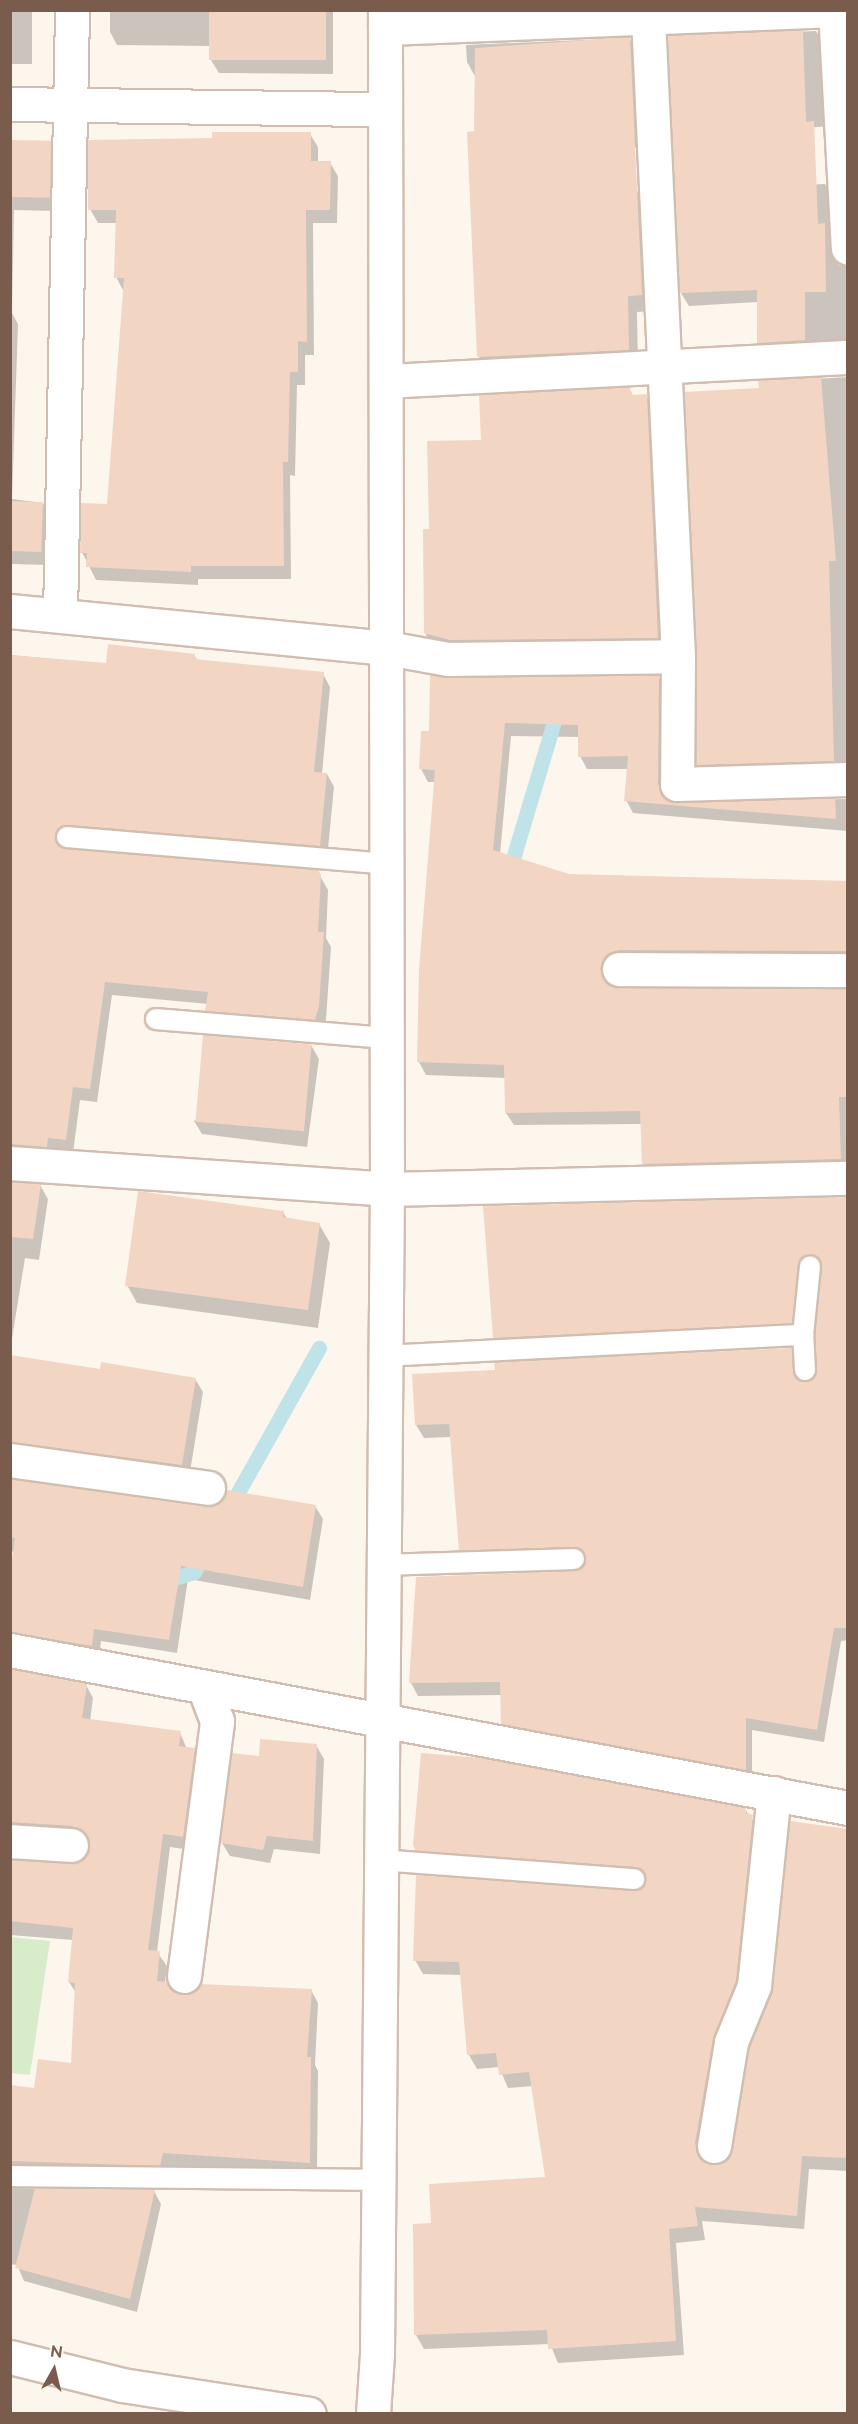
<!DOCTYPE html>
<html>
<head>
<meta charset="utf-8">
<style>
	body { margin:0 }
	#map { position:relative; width:858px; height:2424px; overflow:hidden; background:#fdf6ec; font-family:Raleway,sans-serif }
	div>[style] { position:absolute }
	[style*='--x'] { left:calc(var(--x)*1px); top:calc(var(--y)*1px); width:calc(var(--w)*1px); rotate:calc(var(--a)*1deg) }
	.green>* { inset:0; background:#d8ecc9 }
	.shadow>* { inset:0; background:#0003; transform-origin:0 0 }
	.stream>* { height:15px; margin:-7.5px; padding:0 7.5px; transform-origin:7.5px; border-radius:7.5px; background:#bfe3e8 }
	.building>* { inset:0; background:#f3d5c3; transform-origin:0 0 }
	.roads { filter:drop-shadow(2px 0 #d1beb0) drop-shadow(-2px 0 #d1beb0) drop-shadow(0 2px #d1beb0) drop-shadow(0 -2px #d1beb0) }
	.lane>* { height:20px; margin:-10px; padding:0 10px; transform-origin:10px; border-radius:10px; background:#fff }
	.street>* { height:33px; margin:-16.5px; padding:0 16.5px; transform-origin:16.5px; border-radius:16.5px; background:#fff }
	.secondary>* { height:33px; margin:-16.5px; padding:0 16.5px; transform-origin:16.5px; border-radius:16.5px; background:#fff }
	span { translate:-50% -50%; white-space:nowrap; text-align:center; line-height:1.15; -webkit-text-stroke:5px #fffaf3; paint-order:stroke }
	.frame { position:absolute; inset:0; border:12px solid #7a5c4d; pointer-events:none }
	.north { position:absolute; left:24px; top:2340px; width:60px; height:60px; -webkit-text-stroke:4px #fffaf3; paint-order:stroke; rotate:8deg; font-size:16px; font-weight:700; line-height:24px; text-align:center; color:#7a5c4d }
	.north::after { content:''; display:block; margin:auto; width:21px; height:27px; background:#7a5c4d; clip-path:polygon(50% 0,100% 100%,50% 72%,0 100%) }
</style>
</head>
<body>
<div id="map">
	<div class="green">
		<div style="clip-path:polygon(11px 1937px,50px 1941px,30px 2075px,11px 2073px)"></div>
	</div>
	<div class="shadow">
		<div style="left:10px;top:10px;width:22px;height:54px"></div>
		<div style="clip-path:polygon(110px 10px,333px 10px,333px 74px,219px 73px,211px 60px,211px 46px,117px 45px,110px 32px)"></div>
		<div style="clip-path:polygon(816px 31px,824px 44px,829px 126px,681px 140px,669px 37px)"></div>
		<div style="clip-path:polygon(629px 38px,639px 55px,643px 147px,618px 149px,646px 210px,651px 311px,637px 312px,638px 366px,488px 374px,479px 357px,469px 133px,476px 133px,476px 78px,467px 62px,466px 45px)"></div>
		<div style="clip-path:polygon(310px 134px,318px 147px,318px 163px,330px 163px,338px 176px,337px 223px,313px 223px,314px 355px,305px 355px,305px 385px,297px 385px,295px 476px,290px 475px,291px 579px,198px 579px,198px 585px,96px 580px,82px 552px,108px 505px,124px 292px,116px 277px,117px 223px,98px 223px,90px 209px,214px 140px)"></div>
		<div style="clip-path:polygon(10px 142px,50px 143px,57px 156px,56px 211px,14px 210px,12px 313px,18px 324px,12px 499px,43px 503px,50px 517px,49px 565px,10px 564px)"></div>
		<div style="clip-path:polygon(825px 184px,832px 197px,838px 265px,848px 266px,848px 351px,766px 355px,759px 343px,758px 302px,689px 306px,681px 293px,676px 191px)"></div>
		<div style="clip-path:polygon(848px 377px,848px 773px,705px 777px,697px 764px,760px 382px)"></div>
		<div style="clip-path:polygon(646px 396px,655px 411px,666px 652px,434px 648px,425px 633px,482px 442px)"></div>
		<div style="clip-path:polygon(10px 655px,107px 664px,194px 655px,197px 660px,323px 674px,330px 687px,322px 774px,327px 774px,334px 787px,327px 859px,65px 843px,62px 849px,320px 876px,328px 890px,326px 938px,331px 947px,326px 1020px,322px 1033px,215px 1024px,208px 1004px,112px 995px,97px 1102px,80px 1100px,73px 1153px,10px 1159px)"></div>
		<div style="clip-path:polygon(658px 676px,666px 689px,668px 802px,848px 799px,848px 831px,633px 813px,626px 800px,629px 769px,587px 769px,580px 756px,579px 737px,511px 736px,500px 854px,569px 876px,848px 883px,848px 964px,617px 965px,607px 983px,619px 989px,848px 990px,848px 1172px,651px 1177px,644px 1164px,642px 1124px,514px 1125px,506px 1113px,506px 1078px,426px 1075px,419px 1062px,421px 970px,436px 782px,428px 782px,421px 769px,430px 732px)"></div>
		<div style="clip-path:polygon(311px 1045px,319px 1059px,307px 1147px,202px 1134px,194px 1121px)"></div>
		<div style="clip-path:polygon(10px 1182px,40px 1185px,48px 1199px,39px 1260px,25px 1258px,10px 1351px)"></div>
		<div style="clip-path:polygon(848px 1198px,848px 1640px,841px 1641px,824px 1742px,752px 1730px,752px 1782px,510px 1736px,503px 1723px,502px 1695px,418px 1696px,411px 1683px,582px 1570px,586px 1562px,468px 1563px,460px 1550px,451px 1437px,424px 1438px,416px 1425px,496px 1371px,791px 1349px,798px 1362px,800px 1382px,812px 1382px,818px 1370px,823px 1268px,818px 1266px,799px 1336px,502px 1351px,495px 1338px,485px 1207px)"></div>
		<div style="clip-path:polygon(283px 1212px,287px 1219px,319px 1224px,330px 1243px,318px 1328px,137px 1303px,127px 1285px)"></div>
		<div style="clip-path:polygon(10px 1356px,101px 1371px,195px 1379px,203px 1392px,189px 1478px,10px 1459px)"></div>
		<div style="clip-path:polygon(10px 1481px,206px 1508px,315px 1506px,323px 1519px,310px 1600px,188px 1579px,177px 1653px,101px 1641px,99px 1659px,10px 1645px,15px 1552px,10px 1551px)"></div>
		<div style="clip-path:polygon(10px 1671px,86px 1685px,93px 1698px,90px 1721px,180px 1733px,187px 1749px,194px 1750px,201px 1763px,190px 1850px,170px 1847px,157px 1952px,167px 1966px,165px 1983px,171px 1992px,182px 1996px,311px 1990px,318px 2003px,315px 2065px,318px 2071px,317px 2175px,170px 2166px,167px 2178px,10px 2183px,10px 2086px,35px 2090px,73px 2065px,76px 1993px,69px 1982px,73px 1940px,10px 1935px,10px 1861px,71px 1865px,87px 1857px,91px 1846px,81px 1839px,10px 1839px)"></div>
		<div style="clip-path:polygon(316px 1745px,324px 1759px,320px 1854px,274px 1849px,270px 1863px,230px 1856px,222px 1843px,260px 1758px)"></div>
		<div style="clip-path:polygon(745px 1809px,760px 1831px,743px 1996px,720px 2053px,703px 2158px,710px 2166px,722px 2165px,734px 2150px,848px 1833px,848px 2171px,809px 2169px,804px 2229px,702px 2221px,705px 2240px,676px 2243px,684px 2355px,558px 2363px,550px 2344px,424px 2349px,416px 2335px,433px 2224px,547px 2178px,533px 2086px,508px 2088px,499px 2067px,477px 2069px,469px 2055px,461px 1975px,423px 1974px,415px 1960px,633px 1892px,645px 1887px,646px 1882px,426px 1864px,414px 1844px)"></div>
		<div style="clip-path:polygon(10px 2188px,154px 2191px,161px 2204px,137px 2312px,24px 2281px,17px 2265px,10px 2264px)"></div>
	</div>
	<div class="stream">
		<div style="--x:508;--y:875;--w:177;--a:-73.3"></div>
		<div style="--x:228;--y:1510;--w:186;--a:-60.7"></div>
		<div style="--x:161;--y:1582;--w:34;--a:-17"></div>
		<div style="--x:194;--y:1572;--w:23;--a:-61"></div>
	</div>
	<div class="building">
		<div style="left:209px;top:10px;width:117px;height:50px"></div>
		<div style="clip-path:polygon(803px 30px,806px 122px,814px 121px,818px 224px,825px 223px,826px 292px,805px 292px,805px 340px,757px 343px,757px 290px,680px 293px,668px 35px)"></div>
		<div style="clip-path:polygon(630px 37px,642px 295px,628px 296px,629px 350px,477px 357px,467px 132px,474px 131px,475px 48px)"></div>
		<div style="clip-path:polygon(212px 132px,311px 132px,311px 161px,331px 161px,330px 210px,306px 210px,307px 342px,298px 341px,298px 372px,290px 372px,288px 462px,283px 462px,284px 566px,191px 566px,191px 572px,86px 567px,87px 553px,80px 553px,81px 503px,107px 504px,124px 278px,114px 278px,116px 210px,88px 210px,88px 140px,212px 138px)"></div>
		<div style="left:10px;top:140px;width:41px;height:57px;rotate:1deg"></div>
		<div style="clip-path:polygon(821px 377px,836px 561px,829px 561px,834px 761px,696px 765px,697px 655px,684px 392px,759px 388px,758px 380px)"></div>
		<div style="clip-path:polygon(629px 387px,633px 395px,647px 394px,658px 638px,450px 640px,424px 633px,423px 529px,429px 529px,427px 441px,481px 440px,479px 395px)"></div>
		<div style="left:10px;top:501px;width:33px;height:50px;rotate:2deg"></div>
		<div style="clip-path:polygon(108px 644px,195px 654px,195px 659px,324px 672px,314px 772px,327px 773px,320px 846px,68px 825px,58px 830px,55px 837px,60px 846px,66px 849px,318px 870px,321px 875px,318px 932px,324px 932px,319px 1006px,315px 1020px,205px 1011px,208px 992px,105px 982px,90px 1089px,73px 1087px,66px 1140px,48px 1138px,47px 1147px,10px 1144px,10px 655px,106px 663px)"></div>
		<div style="clip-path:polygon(430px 675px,659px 675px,658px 784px,667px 800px,835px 798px,836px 819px,624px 801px,628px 756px,578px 757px,578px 725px,505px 723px,493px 850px,569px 874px,848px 881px,848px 951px,619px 950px,609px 953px,600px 968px,603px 979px,619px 988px,848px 989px,848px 1097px,839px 1097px,841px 1159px,642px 1164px,640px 1111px,505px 1113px,504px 1065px,417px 1062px,419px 970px,435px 770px,419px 769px,421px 731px,429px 731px)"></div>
		<div style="left:203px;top:1035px;width:109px;height:87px;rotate:5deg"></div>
		<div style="clip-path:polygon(10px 1182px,41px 1184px,33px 1239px,10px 1237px)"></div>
		<div style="clip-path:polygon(138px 1191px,284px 1211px,283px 1217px,320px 1223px,308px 1310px,125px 1286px)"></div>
		<div style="clip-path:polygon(848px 1197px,848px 1628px,834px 1628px,817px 1730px,746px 1718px,746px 1770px,501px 1724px,500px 1682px,409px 1683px,416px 1577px,574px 1571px,581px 1569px,586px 1559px,584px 1552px,574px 1547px,459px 1551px,449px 1424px,415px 1425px,412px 1374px,495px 1370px,494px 1362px,792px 1348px,793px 1371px,799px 1380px,811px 1380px,817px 1370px,815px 1335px,822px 1267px,817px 1257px,811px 1254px,798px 1264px,792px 1324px,493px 1338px,483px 1206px)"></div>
		<div style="clip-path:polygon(10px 1355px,100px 1369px,101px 1362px,196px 1378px,182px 1465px,10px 1442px)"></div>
		<div style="clip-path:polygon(10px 1479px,205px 1507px,222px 1500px,227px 1490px,316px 1505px,303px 1587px,181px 1566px,169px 1640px,94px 1629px,92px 1646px,10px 1632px,10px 1573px,15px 1538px,10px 1537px)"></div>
		<div style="clip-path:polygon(10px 1669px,87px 1684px,82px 1718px,181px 1731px,179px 1746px,195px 1748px,183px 1837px,163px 1834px,148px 1950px,160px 1951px,157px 1981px,166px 1982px,172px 1990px,182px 1995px,192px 1993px,200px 1984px,312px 1989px,307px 2057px,311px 2057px,310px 2163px,163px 2153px,160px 2166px,10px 2161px,10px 2085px,34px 2088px,38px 2059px,71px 2063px,75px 1983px,68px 1982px,73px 1928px,10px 1921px,10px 1860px,70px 1864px,86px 1856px,90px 1846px,87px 1836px,73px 1826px,10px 1822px)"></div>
		<div style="clip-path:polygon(260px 1739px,317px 1744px,313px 1841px,267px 1836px,263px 1850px,220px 1843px,232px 1753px,259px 1756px)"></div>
		<div style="clip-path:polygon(421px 1753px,482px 1758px,746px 1808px,746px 1813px,753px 1815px,736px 1981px,713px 2039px,695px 2143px,697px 2153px,710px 2164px,721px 2163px,732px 2150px,749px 2047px,773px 1988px,790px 1821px,848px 1829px,848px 2158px,802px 2156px,797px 2216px,695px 2207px,698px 2226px,669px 2229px,676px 2341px,548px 2349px,547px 2330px,414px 2335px,413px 2224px,431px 2223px,429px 2184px,545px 2177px,529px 2072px,499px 2075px,496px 2053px,467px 2055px,459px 1962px,413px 1961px,416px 1875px,633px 1891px,644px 1886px,646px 1879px,641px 1869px,635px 1867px,416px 1851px,413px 1845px)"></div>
		<div style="clip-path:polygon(35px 2188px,155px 2190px,130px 2299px,15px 2268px)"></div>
	</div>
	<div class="roads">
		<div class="lane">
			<div style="--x:67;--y:837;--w:320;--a:4.8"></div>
			<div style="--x:156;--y:1019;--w:230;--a:4.7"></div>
			<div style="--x:383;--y:1356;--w:421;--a:-2.9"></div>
			<div style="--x:805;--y:1370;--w:35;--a:-93"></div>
			<div style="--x:803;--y:1335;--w:69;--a:-84.2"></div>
			<div style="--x:382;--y:1565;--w:192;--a:-1.8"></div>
			<div style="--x:380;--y:1860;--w:255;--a:4.3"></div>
			<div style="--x:13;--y:2176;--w:365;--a:0.6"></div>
		</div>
		<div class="street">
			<div style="--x:835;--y:10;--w:238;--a:86.9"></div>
			<div style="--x:648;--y:18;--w:639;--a:87.31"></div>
			<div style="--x:678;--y:656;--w:128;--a:90.4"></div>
			<div style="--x:677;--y:784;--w:171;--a:-1.7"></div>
			<div style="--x:385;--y:28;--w:440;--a:-2.3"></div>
			<div style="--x:10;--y:104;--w:375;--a:0.8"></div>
			<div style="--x:386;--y:381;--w:463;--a:-3"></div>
			<div style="--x:10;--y:611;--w:379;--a:5.6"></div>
			<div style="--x:387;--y:648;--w:62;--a:10.2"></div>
			<div style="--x:448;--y:659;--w:230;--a:-0.7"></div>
			<div style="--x:60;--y:615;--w:605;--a:-88.86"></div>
			<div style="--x:619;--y:969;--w:229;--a:0.3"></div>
			<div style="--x:10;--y:1163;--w:378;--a:3.9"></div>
			<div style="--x:387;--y:1189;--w:461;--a:-1.4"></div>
			<div style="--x:10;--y:1460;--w:200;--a:8"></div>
			<div style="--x:10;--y:1650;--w:853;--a:10.68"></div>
			<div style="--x:10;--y:1841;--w:61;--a:3.8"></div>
			<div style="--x:184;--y:1976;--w:257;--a:-82.6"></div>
			<div style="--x:217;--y:1721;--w:36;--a:-111"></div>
			<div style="--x:714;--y:2146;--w:105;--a:-80.7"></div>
			<div style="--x:731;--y:2042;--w:61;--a:-67.7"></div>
			<div style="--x:754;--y:1986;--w:194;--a:-84.1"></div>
		</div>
		<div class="secondary">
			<div style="--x:10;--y:2357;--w:115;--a:14"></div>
			<div style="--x:122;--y:2385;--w:189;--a:8.8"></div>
			<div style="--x:373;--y:2414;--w:61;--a:-86.2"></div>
			<div style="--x:377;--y:2353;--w:1164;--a:-89.51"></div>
			<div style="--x:387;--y:1189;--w:1179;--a:-90.1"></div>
		</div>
	</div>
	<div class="frame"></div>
	<div class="north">N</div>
</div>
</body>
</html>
